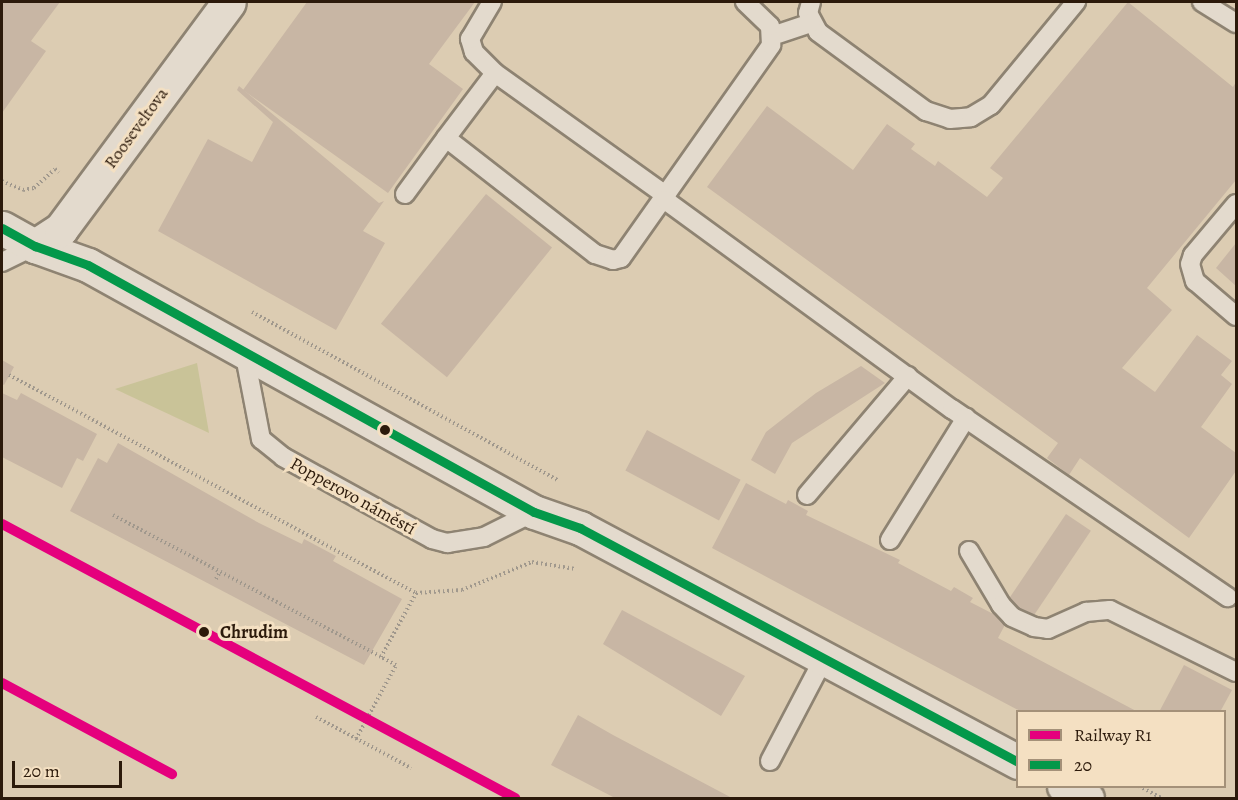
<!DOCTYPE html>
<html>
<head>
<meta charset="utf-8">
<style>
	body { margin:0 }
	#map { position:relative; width:1238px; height:800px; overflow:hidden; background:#dcccb2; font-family:Alegreya,serif }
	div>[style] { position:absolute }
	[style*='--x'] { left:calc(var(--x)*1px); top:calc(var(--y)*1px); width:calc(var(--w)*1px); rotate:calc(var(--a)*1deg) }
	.green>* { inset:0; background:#c9c398 }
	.building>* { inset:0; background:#c8b6a4; transform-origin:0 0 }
	.path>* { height:4px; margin-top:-2px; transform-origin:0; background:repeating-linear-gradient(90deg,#a0988d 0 1.5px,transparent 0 4.5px) }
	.roads { filter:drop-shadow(2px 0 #8e8372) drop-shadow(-2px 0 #8e8372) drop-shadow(0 2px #8e8372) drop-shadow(0 -2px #8e8372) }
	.lane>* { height:18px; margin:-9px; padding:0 9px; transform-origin:9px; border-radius:9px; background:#e3dacd }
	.street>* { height:33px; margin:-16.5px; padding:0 16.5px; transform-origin:16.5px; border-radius:16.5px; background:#e3dacd }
	.bus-1>* { height:9px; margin:-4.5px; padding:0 4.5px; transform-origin:4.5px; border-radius:4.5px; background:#04984a }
	.rail-1>* { height:10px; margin:-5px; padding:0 5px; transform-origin:5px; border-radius:5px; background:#e5007d }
	.dots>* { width:16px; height:16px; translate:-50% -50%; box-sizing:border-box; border:3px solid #f4e0c2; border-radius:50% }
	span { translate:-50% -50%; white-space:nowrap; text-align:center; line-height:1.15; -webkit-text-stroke:6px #f4e0c2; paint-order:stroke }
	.street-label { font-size:18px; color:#2c1a0b }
	.stop-label { font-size:18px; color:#2c1a0b; font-weight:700 }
	.left { translate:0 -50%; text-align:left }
	.frame { position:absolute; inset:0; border:3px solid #2c1a0b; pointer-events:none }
	.legend { position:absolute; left:1016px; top:710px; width:210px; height:78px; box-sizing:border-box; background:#f4e0c2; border:2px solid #a49179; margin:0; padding:8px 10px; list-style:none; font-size:18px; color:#2c1a0b }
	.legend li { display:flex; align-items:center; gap:12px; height:30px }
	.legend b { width:30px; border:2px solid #a49179 }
	.scale { position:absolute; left:12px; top:761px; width:110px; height:27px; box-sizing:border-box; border:3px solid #2c1a0b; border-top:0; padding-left:8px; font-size:18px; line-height:21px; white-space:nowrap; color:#2c1a0b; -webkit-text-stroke:4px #f4e0c2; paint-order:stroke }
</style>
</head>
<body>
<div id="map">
	<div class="green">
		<div style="clip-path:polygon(197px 363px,209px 433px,115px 389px)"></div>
	</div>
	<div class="building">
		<div style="clip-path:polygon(2px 2px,60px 2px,31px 41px,46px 51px,2px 113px)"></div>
		<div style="clip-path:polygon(307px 2px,475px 2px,429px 64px,463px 89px,388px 193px,243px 90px)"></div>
		<div style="clip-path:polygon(1128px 2px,1233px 87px,1236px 82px,1236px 180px,1147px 288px,1172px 310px,1122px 368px,1155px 392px,1197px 335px,1232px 361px,1221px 375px,1232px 384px,1201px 427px,1236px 453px,1236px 471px,1189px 538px,1080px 458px,1069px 475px,1047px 458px,1058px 443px,707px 187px,767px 106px,853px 170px,887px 124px,915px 144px,911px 149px,935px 166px,938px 161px,987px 197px,1003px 178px,990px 168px)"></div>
		<div style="clip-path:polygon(239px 86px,379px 203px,384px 201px,363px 231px,385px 243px,336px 330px,158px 231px,208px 139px,252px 162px,273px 122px,237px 90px)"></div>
		<div style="left:486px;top:194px;width:85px;height:167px;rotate:39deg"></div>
		<div style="clip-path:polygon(1236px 243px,1236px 286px,1216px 268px)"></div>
		<div style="clip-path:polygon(2px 360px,14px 367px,4px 385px,2px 384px)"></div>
		<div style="clip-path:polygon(861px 366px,885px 383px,792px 443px,775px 474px,751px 460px,766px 432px,816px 393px)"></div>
		<div style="clip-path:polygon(2px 393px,17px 400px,21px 393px,97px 434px,83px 461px,77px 458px,62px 488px,2px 457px)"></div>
		<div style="left:647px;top:430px;width:106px;height:46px;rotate:28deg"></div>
		<div style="clip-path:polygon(118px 443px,259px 523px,302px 544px,304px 539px,336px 556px,333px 561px,402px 599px,364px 665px,70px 511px,98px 458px,107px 463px)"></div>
		<div style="clip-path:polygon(746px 483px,786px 504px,788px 500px,808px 511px,806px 515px,900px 560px,898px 563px,951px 591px,954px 587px,973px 598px,970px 602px,1007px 621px,998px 638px,1138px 712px,1022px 712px,712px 548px)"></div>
		<div style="left:1066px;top:514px;width:30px;height:106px;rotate:34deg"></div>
		<div style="clip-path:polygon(622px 610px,745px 676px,721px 716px,603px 644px)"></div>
		<div style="clip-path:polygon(1184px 665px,1232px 690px,1220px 712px,1159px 712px)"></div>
		<div style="clip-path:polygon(578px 715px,613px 735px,732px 798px,615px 798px,551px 765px)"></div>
	</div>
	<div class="path">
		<div style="--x:2;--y:181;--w:23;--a:23"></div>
		<div style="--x:23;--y:190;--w:11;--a:-10"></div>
		<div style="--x:34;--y:188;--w:28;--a:-42"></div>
		<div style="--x:55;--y:169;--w:5;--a:37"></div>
		<div style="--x:252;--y:312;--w:349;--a:28.8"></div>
		<div style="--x:9;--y:375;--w:462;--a:28.2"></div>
		<div style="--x:416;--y:593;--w:46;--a:-3.7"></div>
		<div style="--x:462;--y:590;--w:75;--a:-21.8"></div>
		<div style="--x:532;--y:562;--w:44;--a:9.2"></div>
		<div style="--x:113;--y:515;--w:303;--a:27.9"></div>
		<div style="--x:381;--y:657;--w:73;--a:-61.3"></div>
		<div style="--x:216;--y:579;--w:8;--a:-60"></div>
		<div style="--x:316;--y:717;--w:108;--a:28.2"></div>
		<div style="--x:356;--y:739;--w:84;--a:-61.6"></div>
		<div style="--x:396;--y:665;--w:17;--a:-152"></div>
		<div style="--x:1139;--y:786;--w:26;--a:28"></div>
	</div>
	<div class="roads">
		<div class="lane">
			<div style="--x:811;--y:2;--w:11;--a:105"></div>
			<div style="--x:808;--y:13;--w:21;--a:62"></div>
			<div style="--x:818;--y:32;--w:134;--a:36.2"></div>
			<div style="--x:926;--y:111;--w:25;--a:18"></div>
			<div style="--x:950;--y:119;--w:21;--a:-5"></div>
			<div style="--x:971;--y:117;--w:23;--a:-31"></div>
			<div style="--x:991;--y:105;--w:134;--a:-50.5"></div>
			<div style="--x:1202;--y:2;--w:40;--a:32"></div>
			<div style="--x:772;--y:36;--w:41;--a:-18.4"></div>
			<div style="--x:495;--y:73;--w:211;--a:35.6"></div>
			<div style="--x:446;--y:138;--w:81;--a:-53"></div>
			<div style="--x:495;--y:73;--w:30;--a:-135"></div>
			<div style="--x:474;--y:52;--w:14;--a:-107"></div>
			<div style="--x:470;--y:39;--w:43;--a:-59.3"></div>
			<div style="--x:405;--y:194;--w:69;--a:-53.8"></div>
			<div style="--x:446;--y:138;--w:189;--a:37.9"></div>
			<div style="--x:595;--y:254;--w:19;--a:18"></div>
			<div style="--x:613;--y:260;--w:8;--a:-14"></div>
			<div style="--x:621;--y:258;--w:261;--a:-54.8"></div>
			<div style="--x:771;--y:45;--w:19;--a:-93"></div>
			<div style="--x:770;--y:26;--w:35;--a:-136"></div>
			<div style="--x:665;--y:200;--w:355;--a:36.1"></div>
			<div style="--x:952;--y:409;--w:334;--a:34.3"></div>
			<div style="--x:1236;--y:204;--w:67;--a:130.1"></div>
			<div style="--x:1193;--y:255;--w:9;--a:108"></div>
			<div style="--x:1190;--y:264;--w:18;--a:74"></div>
			<div style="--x:1195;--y:281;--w:54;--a:40.5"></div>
			<div style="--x:2;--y:262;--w:37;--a:-26"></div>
			<div style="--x:244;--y:351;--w:90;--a:79.1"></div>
			<div style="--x:261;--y:439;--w:28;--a:39"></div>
			<div style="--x:283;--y:457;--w:170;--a:28.8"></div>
			<div style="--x:432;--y:539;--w:16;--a:15"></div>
			<div style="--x:447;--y:543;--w:37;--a:-9"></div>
			<div style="--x:484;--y:537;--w:56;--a:-26.6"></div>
			<div style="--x:807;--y:495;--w:156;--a:-49.7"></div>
			<div style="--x:890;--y:540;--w:144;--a:-58.1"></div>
			<div style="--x:969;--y:551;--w:63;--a:59.3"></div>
			<div style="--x:1001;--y:605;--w:16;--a:47"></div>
			<div style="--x:1012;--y:617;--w:24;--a:24"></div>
			<div style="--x:1034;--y:627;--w:14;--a:8"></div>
			<div style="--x:1048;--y:629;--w:42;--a:-24.1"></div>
			<div style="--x:1086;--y:612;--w:24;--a:-5"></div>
			<div style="--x:1110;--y:610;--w:140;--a:26.2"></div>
			<div style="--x:770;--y:761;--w:116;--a:-62.3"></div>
		</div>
		<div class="street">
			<div style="--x:2;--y:228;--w:38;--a:29"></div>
			<div style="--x:35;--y:246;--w:56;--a:19.7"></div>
			<div style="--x:88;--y:265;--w:510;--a:28.98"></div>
			<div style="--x:534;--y:512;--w:49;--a:19.2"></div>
			<div style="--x:580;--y:528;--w:497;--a:28.1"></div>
			<div style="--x:35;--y:246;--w:31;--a:-33"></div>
			<div style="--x:61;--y:229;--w:282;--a:-53.5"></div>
			<div style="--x:1064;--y:786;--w:26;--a:28"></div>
		</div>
	</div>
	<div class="bus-1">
		<div style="--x:2;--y:228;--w:38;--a:29"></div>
		<div style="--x:35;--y:246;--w:56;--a:19.7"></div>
		<div style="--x:88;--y:265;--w:510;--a:28.98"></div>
		<div style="--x:534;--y:512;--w:49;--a:19.2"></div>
		<div style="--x:580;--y:528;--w:497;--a:28.1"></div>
	</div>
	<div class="rail-1">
		<div style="--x:2;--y:524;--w:582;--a:28.11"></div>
		<div style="--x:2;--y:683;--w:193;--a:28.2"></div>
	</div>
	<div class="dots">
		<div style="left:385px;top:430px;background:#2c1a0b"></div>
		<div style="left:204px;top:632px;background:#2c1a0b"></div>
	</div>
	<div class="street-label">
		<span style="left:136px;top:128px;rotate:-54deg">Rooseveltova</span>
		<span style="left:353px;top:496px;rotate:29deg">Popperovo náměstí</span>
	</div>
	<div class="stop-label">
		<span class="left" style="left:220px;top:632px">Chrudim</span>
	</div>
	<div class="frame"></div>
	<ul class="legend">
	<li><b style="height:8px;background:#e5007d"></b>Railway R1</li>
	<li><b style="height:8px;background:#04984a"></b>20</li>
	</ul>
	<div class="scale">20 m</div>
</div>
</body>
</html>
